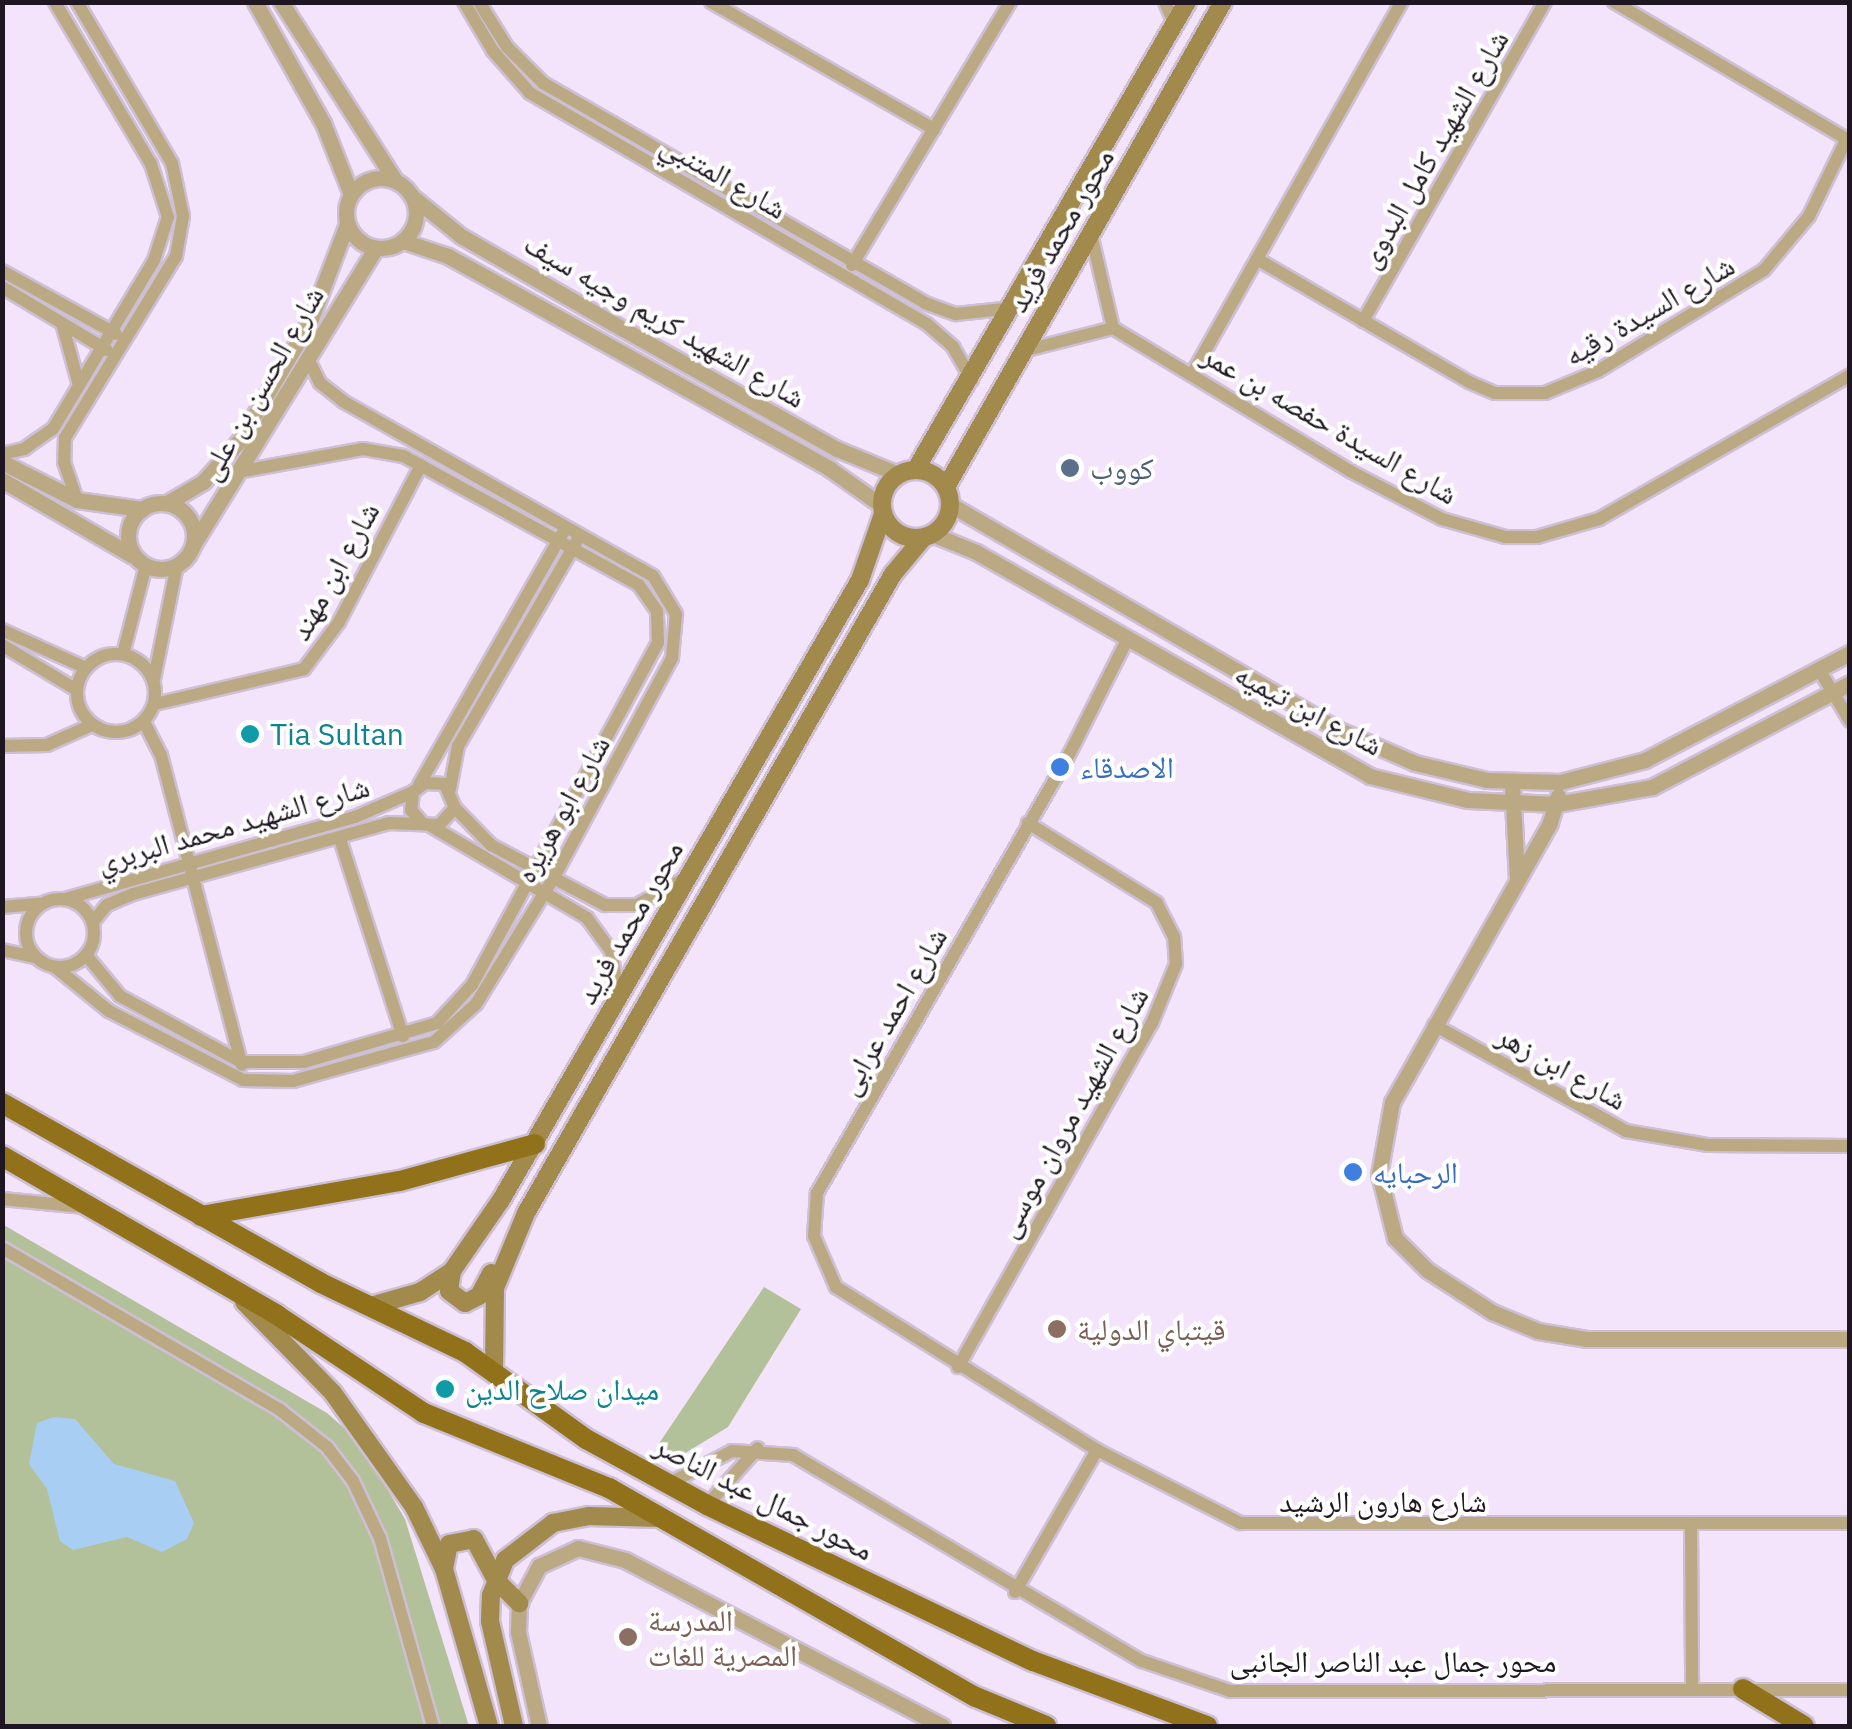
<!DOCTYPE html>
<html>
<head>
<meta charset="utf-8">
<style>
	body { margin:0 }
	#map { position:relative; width:1852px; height:1729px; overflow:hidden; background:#f4e4fb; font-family:"IBM Plex Sans","Noto Naskh Arabic",sans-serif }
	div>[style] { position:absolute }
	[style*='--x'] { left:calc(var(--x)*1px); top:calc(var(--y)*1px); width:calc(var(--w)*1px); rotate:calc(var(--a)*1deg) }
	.green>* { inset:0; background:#b3c19a }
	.water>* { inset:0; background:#a8cef3 }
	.roads { filter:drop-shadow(2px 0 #cdbfd4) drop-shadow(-2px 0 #cdbfd4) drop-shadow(0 2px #cdbfd4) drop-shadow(0 -2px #cdbfd4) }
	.minor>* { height:12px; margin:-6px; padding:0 6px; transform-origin:6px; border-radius:6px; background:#baa982 }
	.minor>.ring { margin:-6px; padding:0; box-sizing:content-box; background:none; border:12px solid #baa982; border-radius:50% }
	.tertiary>* { height:15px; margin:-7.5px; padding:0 7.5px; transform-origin:7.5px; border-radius:7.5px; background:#baa982 }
	.tertiary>.ring { margin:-7.5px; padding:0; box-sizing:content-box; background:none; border:15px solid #baa982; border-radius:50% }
	.secondary>* { height:18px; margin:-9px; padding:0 9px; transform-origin:9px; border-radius:9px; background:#a2894c }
	.secondary>.ring { margin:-9px; padding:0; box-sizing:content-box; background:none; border:18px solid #a2894c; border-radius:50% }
	.primary>* { height:20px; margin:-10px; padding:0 10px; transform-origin:10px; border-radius:10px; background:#917119 }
	.dots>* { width:28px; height:28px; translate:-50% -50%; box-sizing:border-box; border:5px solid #fff; border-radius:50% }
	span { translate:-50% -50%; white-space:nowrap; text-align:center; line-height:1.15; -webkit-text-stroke:8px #fff; paint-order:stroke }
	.street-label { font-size:30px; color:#1e1721 }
	.service-label { font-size:30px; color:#4e5e75 }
	.left { translate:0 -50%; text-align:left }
	.culture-label { font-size:30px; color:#0d838f }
	.shop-label { font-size:30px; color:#366cbe }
	.education-label { font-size:30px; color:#785e54 }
	.frame { position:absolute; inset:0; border:5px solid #1e1721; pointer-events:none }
</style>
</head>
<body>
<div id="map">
	<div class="green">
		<div style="clip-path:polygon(2px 1224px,327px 1413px,359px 1441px,405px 1519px,469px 1726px,3px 1726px)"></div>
		<div style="clip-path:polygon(764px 1287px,801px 1309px,728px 1427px,679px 1457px,658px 1445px)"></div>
	</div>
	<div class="water">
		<div style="clip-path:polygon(54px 1417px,75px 1419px,114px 1464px,175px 1481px,194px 1523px,187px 1539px,162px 1552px,127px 1537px,73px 1550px,60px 1541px,47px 1489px,29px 1464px,37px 1423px)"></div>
	</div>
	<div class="roads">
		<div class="minor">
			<div style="--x:77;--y:2;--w:187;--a:59.5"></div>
			<div style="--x:172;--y:163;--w:54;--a:78.3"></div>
			<div style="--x:183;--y:216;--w:41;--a:99.9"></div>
			<div style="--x:176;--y:256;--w:213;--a:121.4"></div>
			<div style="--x:65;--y:438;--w:24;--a:92"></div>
			<div style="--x:64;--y:462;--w:40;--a:71.1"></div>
			<div style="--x:464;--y:2;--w:57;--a:59.4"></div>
			<div style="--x:493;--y:51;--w:56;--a:48.6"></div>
			<div style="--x:530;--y:93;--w:459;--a:30.2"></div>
			<div style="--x:927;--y:324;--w:35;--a:41"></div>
			<div style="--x:953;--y:347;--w:38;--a:60"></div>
			<div style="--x:479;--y:2;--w:53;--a:58.1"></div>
			<div style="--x:507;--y:47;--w:51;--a:45"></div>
			<div style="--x:543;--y:83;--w:441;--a:29.9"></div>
			<div style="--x:925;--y:303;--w:33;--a:20"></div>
			<div style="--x:956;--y:314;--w:57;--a:-6"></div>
			<div style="--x:711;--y:2;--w:257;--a:29.7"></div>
			<div style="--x:1165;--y:2;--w:26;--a:67"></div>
			<div style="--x:1614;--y:2;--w:274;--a:30.5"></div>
			<div style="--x:1091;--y:234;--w:97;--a:76.8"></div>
			<div style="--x:1257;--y:259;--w:245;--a:30.1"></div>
			<div style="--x:1469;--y:382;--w:28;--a:23"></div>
			<div style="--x:1495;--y:393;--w:50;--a:0"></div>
			<div style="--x:1545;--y:393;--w:57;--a:-22.5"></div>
			<div style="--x:1598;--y:371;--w:194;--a:-31.3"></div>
			<div style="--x:1764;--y:270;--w:70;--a:-50.2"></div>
			<div style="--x:1809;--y:216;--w:85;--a:-64"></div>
			<div style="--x:852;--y:265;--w:307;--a:-59"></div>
			<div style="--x:2;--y:271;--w:130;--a:28.9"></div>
			<div style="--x:2;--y:287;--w:122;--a:31"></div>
			<div style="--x:1363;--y:321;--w:367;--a:-60.3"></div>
			<div style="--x:62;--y:323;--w:64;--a:74.7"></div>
			<div style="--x:1113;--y:328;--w:277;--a:31.1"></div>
			<div style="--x:1350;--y:471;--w:104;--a:27.6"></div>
			<div style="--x:1442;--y:519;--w:66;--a:15.9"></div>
			<div style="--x:1505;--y:537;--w:32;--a:0"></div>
			<div style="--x:1537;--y:537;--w:65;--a:-16.2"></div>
			<div style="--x:1599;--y:519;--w:289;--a:-29.8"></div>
			<div style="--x:1023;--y:351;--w:93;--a:-14.3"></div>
			<div style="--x:1192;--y:374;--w:427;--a:-60.6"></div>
			<div style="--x:2;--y:454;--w:23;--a:-13"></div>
			<div style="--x:24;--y:449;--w:35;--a:-35"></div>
			<div style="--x:53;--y:429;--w:197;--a:-59.1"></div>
			<div style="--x:154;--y:260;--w:45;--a:-72"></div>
			<div style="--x:168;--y:217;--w:56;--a:-107.8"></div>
			<div style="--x:151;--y:164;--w:188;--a:-120.7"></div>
			<div style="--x:2;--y:630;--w:92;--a:24.3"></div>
			<div style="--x:1128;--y:638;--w:129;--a:116.8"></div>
			<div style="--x:1070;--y:753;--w:508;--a:119.9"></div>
			<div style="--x:817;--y:1193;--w:43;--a:94"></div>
			<div style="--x:814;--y:1236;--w:56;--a:66.7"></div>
			<div style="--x:836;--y:1287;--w:308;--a:32"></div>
			<div style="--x:1097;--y:1450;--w:161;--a:27"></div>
			<div style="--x:1240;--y:1523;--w:610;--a:0"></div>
			<div style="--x:2;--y:645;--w:87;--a:31"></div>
			<div class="ring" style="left:77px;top:654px;width:66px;height:66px"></div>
			<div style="--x:123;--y:654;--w:92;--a:-75.5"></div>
			<div style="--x:1820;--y:671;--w:58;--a:59"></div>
			<div style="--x:154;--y:679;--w:116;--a:-78.6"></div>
			<div style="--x:155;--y:704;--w:153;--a:-13.2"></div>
			<div style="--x:304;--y:669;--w:59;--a:-53.3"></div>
			<div style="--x:339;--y:622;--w:177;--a:-62.4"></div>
			<div style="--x:144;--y:722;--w:37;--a:63"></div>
			<div style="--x:161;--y:755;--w:320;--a:75.4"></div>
			<div style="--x:2;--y:746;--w:45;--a:-1.3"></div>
			<div style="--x:47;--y:745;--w:49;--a:-24"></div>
			<div style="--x:419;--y:785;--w:290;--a:-60.3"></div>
			<div style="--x:450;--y:789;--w:44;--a:-79.5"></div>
			<div style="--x:458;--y:746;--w:237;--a:-59.9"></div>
			<div style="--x:455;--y:808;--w:52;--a:45.8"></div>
			<div style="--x:491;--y:845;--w:129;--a:27.8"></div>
			<div style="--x:605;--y:905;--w:32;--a:0"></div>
			<div style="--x:637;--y:905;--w:54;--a:-29"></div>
			<div style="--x:431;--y:826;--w:181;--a:30.5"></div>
			<div style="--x:587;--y:918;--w:41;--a:54"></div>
			<div style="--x:611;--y:951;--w:43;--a:80.5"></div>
			<div style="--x:340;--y:839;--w:207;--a:72.3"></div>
			<div class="ring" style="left:26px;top:899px;width:56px;height:56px"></div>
			<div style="--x:65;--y:899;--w:301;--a:-15.8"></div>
			<div style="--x:355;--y:817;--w:63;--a:-23.3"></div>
			<div style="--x:2;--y:907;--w:38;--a:-5"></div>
			<div style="--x:93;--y:922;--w:22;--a:-51"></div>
			<div style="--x:107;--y:905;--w:28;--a:-23"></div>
			<div style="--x:133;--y:894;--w:266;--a:-15.5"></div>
			<div style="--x:389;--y:823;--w:50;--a:2.3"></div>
			<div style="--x:439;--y:825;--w:23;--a:-47"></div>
			<div style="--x:455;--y:808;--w:26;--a:-113"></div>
			<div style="--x:445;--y:784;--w:20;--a:-177"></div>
			<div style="--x:425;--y:783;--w:15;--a:143"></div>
			<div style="--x:413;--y:792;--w:18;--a:96"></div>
			<div style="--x:411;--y:810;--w:18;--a:49"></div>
			<div style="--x:2;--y:950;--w:35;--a:12"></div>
			<div style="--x:86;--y:955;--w:53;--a:50.3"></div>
			<div style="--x:120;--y:996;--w:138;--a:28.6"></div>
			<div style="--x:241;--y:1062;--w:63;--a:0"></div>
			<div style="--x:304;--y:1062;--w:139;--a:-16.3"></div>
			<div style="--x:437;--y:1023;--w:52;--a:-47.4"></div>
			<div style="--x:472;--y:985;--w:389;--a:-61.5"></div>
			<div style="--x:658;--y:643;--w:32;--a:-92"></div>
			<div style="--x:657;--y:611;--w:32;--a:-125"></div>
			<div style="--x:639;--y:585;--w:269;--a:-151.3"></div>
			<div style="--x:403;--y:456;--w:41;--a:-170.1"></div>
			<div style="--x:363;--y:449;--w:122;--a:169.6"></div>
			<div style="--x:55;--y:967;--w:70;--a:39.2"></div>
			<div style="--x:109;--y:1011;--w:151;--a:27.2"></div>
			<div style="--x:243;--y:1080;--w:50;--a:1.1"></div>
			<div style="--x:293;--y:1081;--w:146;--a:-15.5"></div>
			<div style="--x:434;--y:1042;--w:57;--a:-42.1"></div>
			<div style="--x:476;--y:1004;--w:147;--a:-58.4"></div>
			<div style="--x:553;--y:879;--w:251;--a:-61.7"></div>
			<div style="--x:672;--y:658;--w:44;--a:-84.8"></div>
			<div style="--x:676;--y:614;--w:44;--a:-121.2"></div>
			<div style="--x:653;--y:576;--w:356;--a:-150.6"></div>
			<div style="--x:343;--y:401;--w:29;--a:-142"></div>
			<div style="--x:320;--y:383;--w:25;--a:-116"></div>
			<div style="--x:1434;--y:1025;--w:219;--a:28.9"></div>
			<div style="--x:1626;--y:1131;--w:82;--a:9.8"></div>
			<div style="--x:1707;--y:1145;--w:143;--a:0.4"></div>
			<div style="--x:2;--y:1199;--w:82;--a:5.6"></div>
			<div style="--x:2;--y:1248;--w:322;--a:30.2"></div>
			<div style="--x:280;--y:1410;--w:60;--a:38.2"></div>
			<div style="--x:327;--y:1447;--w:43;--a:52.6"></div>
			<div style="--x:353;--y:1481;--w:63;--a:64.7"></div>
			<div style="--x:380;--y:1538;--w:195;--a:74.3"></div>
			<div style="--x:958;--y:1367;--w:395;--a:-60.6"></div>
			<div style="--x:1152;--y:1023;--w:64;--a:-67.9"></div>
			<div style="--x:1176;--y:964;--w:27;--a:-94"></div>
			<div style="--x:1174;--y:937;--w:38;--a:-117"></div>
			<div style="--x:1157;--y:903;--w:152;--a:-148.2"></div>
			<div style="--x:668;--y:1484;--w:72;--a:-27.3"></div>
			<div style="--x:732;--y:1451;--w:61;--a:3.8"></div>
			<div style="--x:793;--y:1455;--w:405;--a:30.6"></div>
			<div style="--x:1142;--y:1661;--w:93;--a:18.8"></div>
			<div style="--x:1230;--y:1691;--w:620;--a:-0.09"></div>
			<div style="--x:707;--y:1505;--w:76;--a:-48.2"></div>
			<div style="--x:1691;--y:1525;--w:162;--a:89.6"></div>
			<div style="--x:1015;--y:1592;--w:164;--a:-60"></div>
		</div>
		<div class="tertiary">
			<div style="--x:255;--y:2;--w:139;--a:60.7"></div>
			<div style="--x:323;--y:123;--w:76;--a:68.5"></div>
			<div style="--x:281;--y:2;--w:211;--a:57.4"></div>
			<div class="ring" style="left:346px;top:178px;width:55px;height:55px"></div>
			<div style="--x:414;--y:198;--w:60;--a:39"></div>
			<div style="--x:461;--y:236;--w:177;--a:29.9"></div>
			<div style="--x:614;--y:324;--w:256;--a:29.3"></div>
			<div style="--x:837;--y:449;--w:66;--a:22.3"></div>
			<div style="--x:403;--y:241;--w:47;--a:18.4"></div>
			<div style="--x:448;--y:256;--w:437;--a:29.1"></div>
			<div style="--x:830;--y:469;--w:62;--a:35.2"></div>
			<div style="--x:2;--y:462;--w:84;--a:26.9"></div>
			<div style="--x:77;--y:500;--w:65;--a:8"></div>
			<div style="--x:2;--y:480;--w:151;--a:30.1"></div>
			<div class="ring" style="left:128px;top:503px;width:51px;height:51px"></div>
			<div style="--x:167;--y:503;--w:42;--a:-30.3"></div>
			<div style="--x:203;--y:482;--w:55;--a:-48.7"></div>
			<div style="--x:239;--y:441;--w:139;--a:-59.4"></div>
			<div style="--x:310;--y:321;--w:104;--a:-69.1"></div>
			<div style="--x:951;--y:505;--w:444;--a:30.1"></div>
			<div style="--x:1335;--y:728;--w:87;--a:23.6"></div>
			<div style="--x:1415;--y:763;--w:74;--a:13.3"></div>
			<div style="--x:1487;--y:780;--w:73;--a:1.6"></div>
			<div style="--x:1560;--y:782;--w:88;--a:-14.5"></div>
			<div style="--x:1645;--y:760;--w:231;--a:-27.6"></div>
			<div style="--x:932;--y:534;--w:48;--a:22.2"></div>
			<div style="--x:976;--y:552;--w:453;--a:29.6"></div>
			<div style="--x:1370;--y:776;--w:101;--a:13.8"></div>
			<div style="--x:1468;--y:800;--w:89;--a:2.6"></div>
			<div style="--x:1557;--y:804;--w:97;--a:-10.1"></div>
			<div style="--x:1652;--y:787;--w:224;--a:-27.7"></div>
			<div style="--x:193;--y:545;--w:349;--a:-58.4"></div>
			<div style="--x:1512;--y:783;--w:96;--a:87"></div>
			<div style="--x:1558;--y:796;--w:28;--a:107"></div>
			<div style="--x:1550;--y:823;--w:321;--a:119.5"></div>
			<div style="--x:1392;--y:1102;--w:73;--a:100.2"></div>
			<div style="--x:1379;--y:1174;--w:66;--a:76"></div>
			<div style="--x:1395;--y:1238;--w:45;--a:45"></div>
			<div style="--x:1427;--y:1270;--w:77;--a:32.9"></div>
			<div style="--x:1492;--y:1312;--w:50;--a:22.4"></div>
			<div style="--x:1538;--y:1331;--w:50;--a:9.3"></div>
			<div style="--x:1587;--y:1339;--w:263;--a:0"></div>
			<div style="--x:539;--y:1726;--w:96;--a:-102.6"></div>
			<div style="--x:518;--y:1632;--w:29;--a:-88"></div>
			<div style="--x:519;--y:1603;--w:42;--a:-61.6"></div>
			<div style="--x:539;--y:1566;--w:43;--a:-24.8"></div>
			<div style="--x:578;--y:1548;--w:49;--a:14.3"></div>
			<div style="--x:625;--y:1560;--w:358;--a:27.6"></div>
		</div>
		<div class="secondary">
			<div style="--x:916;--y:469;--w:540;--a:-59.87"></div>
			<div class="ring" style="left:882px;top:470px;width:50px;height:50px"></div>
			<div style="--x:946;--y:487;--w:559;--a:-60.27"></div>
			<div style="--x:452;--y:1271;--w:20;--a:99"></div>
			<div style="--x:449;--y:1291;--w:20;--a:37"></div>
			<div style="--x:465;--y:1303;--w:16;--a:-27"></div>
			<div style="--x:479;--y:1296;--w:26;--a:-62"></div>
			<div style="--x:244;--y:1302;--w:127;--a:45.6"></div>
			<div style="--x:333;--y:1393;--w:140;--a:54.6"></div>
			<div style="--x:414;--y:1507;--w:69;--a:64.2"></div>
			<div style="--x:444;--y:1569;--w:163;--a:74"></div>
			<div style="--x:371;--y:1306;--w:51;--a:-15.9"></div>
			<div style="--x:420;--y:1292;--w:38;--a:-33"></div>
			<div style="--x:452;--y:1271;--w:86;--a:-55.4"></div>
			<div style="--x:501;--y:1200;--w:716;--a:-59.93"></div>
			<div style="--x:860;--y:580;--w:70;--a:-70.8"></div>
			<div style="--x:494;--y:1370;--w:82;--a:-89.3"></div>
			<div style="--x:495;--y:1288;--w:81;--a:-67.5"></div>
			<div style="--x:526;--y:1213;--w:737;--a:-60.13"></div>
			<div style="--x:893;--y:574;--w:47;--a:-50.2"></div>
			<div style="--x:444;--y:1569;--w:25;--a:-79"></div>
			<div style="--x:449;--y:1544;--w:25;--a:-11"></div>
			<div style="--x:474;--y:1539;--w:47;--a:61.8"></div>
			<div style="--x:496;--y:1580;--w:33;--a:45"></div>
			<div style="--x:514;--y:1726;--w:108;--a:-102.9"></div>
			<div style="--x:490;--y:1621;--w:26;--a:-88"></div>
			<div style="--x:491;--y:1595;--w:38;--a:-68"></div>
			<div style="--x:505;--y:1560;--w:61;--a:-37.6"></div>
			<div style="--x:553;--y:1523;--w:37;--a:-11"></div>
			<div style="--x:589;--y:1516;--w:69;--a:1.7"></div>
		</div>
		<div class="primary">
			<div style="--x:2;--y:1103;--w:366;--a:29.4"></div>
			<div style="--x:321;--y:1283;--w:160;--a:25.6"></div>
			<div style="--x:465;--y:1352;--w:149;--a:35.7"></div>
			<div style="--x:586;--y:1439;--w:138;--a:28.6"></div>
			<div style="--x:707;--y:1505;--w:361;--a:25.6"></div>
			<div style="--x:1033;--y:1661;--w:186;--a:20.5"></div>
			<div style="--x:2;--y:1156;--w:318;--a:30"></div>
			<div style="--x:277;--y:1315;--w:177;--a:33.7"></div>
			<div style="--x:424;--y:1413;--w:200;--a:22.1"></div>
			<div style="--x:609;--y:1488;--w:422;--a:29.7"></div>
			<div style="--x:976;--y:1697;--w:76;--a:22.5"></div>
			<div style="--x:201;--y:1216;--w:202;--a:-10"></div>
			<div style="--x:400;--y:1181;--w:140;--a:-15.3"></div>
			<div style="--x:1743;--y:1689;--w:71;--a:31.2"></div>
		</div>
	</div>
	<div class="dots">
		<div style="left:1070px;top:468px;background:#5c6f8a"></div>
		<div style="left:250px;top:734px;background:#0f9aa8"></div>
		<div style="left:1060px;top:767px;background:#3f7fe0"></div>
		<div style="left:1353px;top:1172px;background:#3f7fe0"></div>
		<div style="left:1057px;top:1329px;background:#8d6e63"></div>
		<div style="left:445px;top:1389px;background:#0f9aa8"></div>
		<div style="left:628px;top:1637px;background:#8d6e63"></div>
	</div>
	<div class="street-label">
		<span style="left:1433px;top:149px;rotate:-60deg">شارع الشهيد كامل البدوى</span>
		<span style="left:724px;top:176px;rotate:30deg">شارع المتنبي</span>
		<span style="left:1060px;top:230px;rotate:-60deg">محور محمد فريد</span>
		<span style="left:1649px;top:310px;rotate:-30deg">شارع السيدة رقيه</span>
		<span style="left:665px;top:320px;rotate:30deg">شارع الشهيد كريم وجيه سيف</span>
		<span style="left:261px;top:383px;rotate:-60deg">شارع الحسن بن على</span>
		<span style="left:1330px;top:424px;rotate:30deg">شارع السيدة حفصه بن عمر</span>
		<span style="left:334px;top:571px;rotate:-61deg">شارع ابن مهند</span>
		<span style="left:1309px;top:709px;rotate:28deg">شارع ابن تيميه</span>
		<span style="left:562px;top:809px;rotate:-61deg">شارع ابو هريره</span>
		<span style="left:233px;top:824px;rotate:-16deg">شارع الشهيد محمد البربري</span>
		<span style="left:629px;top:922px;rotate:-60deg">محور محمد فريد</span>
		<span style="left:892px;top:1011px;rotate:-60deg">شارع احمد عرابى</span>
		<span style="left:1562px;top:1067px;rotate:29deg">شارع ابن زهر</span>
		<span style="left:1072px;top:1112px;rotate:-61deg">شارع الشهيد مروان موسى</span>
		<span style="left:764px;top:1497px;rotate:27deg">محور جمال عبد الناصر</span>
		<span style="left:1383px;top:1501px">شارع هارون الرشيد</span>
		<span style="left:1393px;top:1661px">محور جمال عبد الناصر الجانبى</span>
	</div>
	<div class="service-label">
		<span class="left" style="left:1090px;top:468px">كووب</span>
	</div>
	<div class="culture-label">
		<span class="left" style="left:270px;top:734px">Tia Sultan</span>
		<span class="left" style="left:465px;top:1389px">ميدان صلاح الدين</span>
	</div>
	<div class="shop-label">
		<span class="left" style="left:1080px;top:767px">الاصدقاء</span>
		<span class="left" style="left:1373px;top:1172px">الرحبايه</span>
	</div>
	<div class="education-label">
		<span class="left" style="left:1077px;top:1329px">قيتباي الدولية</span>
		<span class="left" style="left:648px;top:1637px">المدرسة<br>المصرية للغات</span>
	</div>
	<div class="frame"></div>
</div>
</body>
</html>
